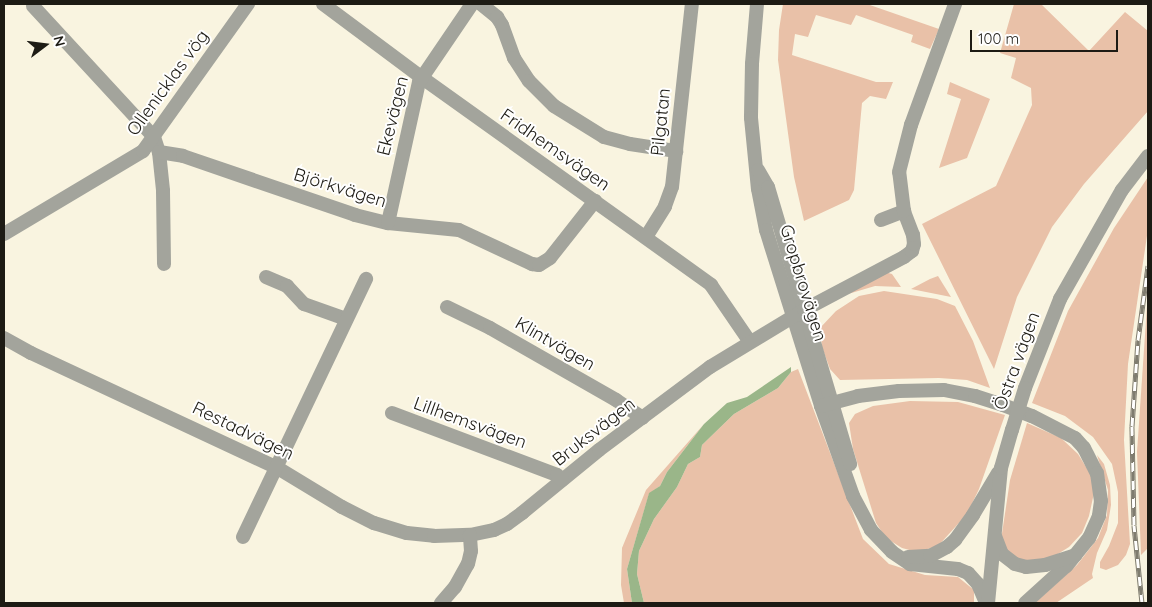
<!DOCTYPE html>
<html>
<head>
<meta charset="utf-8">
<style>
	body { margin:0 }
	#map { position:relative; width:1152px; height:607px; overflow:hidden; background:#f9f4e0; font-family:Quicksand,sans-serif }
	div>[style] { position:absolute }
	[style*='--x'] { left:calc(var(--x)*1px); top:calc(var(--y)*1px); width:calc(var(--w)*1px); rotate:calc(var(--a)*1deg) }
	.green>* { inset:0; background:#e9c1a8 }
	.water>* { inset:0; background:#9ab689 }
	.minor>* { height:14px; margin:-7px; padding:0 7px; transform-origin:7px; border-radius:7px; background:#a3a49c }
	.rail>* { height:5px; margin-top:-2.5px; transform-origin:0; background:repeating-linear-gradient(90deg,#fff 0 9px,#7f7c6f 0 18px); box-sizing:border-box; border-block:1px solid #7f7c6f }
	.minor-bridge>* { height:14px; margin:-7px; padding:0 7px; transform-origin:7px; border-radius:7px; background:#a3a49c }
	span { translate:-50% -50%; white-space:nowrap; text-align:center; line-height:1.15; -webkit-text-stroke:4px #fff; paint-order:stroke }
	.street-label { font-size:18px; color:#1d1b14 }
	.frame { position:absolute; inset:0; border:5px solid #1d1b14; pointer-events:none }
	.north { position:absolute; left:20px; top:20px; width:50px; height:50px; -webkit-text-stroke:4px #fff; paint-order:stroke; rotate:75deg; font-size:14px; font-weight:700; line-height:20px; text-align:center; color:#1d1b14 }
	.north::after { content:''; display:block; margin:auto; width:18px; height:22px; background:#1d1b14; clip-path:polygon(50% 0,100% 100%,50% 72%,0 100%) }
	.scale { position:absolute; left:970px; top:30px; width:148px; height:22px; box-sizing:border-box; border:2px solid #1d1b14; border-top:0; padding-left:6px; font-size:15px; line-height:18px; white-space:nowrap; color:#1d1b14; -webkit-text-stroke:4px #fff; paint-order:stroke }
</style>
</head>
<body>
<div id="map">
	<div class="green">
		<div style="clip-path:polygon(783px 4px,867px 4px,939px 29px,930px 49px,911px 42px,913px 35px,856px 15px,851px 25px,816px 15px,808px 37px,795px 34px,792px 55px,876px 82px,893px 82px,886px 99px,870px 96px,862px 103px,854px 190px,849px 200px,804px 221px,794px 177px,778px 60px,779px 30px)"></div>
		<div style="clip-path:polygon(1014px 4px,1041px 4px,1089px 51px,1125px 12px,1148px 31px,1148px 111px,1084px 184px,1052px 227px,1017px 297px,994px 369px,922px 224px,996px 186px,1032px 105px,1031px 88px,1011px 78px,1016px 58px,1000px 53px)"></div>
		<div style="clip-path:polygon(950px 82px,990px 99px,967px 158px,939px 168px,961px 99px,947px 94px)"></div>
		<div style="clip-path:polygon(1148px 177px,1148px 229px,1128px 364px,1124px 440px,1130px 544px,1126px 555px,1118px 565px,1106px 570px,1100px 568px,1100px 562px,1109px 546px,1118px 523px,1118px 492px,1112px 464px,1093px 437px,1065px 416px,1032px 403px,1068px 311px,1114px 228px)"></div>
		<div style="clip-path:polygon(885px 272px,892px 274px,901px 287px,875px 286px,848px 294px)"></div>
		<div style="clip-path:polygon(938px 276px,951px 297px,911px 289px,930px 279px)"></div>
		<div style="clip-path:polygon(884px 291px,937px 299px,955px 306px,973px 341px,990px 388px,967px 380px,939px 378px,840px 380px,830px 369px,822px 347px,820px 328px,836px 311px,859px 296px)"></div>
		<div style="clip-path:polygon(1148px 291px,1148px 548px,1141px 555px,1137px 452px)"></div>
		<div style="clip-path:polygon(798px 369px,863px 539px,889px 564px,925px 575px,958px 577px,974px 590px,974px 603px,644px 603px,637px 574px,639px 551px,654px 519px,677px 487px,688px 464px,700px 457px,702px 445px,734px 414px,778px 388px,791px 372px)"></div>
		<div style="clip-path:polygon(910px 401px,958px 402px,1005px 415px,979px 489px,967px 514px,938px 546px,917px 552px,902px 548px,886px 538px,876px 523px,853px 449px,849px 423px,855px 414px,873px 406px)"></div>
		<div style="clip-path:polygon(1027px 423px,1061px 438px,1078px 454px,1091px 475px,1094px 493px,1089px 516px,1082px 533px,1069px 547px,1053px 557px,1036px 560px,1018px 560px,1007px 553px,1001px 540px,1010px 480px)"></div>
		<div style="clip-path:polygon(704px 424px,667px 472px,660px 486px,649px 494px,627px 569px,632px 603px,624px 603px,621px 585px,622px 548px,646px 490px)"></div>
		<div style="clip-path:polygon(1097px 455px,1104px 464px,1110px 485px,1111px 505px,1107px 530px,1097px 553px,1092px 574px,1093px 578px,1056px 603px,1035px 603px,1077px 565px,1098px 538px,1107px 515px,1108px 490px)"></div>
	</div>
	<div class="water">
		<div style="clip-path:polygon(791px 367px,791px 372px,778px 388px,734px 414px,702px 445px,700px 457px,688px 464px,677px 487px,654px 519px,639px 551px,637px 574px,644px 603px,632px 603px,627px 569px,649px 493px,660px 486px,667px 472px,704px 424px,727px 403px,747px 397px)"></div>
	</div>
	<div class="minor">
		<div style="--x:323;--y:4;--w:122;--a:36.7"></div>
		<div style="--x:421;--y:77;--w:357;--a:35.6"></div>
		<div style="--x:711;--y:285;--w:69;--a:55.6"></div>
		<div style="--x:481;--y:4;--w:21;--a:39"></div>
		<div style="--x:497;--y:17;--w:9;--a:58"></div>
		<div style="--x:502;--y:25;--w:35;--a:70"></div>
		<div style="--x:514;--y:58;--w:27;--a:57"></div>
		<div style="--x:529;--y:81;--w:35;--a:45"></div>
		<div style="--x:554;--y:106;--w:59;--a:31.8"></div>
		<div style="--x:604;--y:137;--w:27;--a:15"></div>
		<div style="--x:630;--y:144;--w:47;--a:8.7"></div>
		<div style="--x:757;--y:4;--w:60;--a:94.8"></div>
		<div style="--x:752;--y:64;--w:54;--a:91.1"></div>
		<div style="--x:751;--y:118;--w:71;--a:84.4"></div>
		<div style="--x:758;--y:189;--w:42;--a:79"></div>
		<div style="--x:766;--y:230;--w:184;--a:72.6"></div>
		<div style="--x:821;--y:406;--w:96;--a:70.4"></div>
		<div style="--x:853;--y:496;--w:38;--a:62"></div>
		<div style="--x:871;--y:530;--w:30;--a:46"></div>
		<div style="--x:892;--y:552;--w:22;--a:34"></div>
		<div style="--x:910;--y:564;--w:48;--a:5.9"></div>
		<div style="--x:958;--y:569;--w:11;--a:22"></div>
		<div style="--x:968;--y:573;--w:15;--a:48"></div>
		<div style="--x:978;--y:584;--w:21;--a:67"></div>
		<div style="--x:33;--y:6;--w:178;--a:47.3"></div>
		<div style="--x:154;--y:137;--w:16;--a:72"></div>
		<div style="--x:159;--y:152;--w:39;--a:84"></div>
		<div style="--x:163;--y:191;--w:73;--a:89.2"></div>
		<div style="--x:159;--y:152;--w:24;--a:9"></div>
		<div style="--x:183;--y:156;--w:182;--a:18.9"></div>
		<div style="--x:355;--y:215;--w:34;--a:14"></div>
		<div style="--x:388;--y:223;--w:71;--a:5.6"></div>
		<div style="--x:459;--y:230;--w:81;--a:25"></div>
		<div style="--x:532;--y:264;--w:7;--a:8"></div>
		<div style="--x:539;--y:265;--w:13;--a:-32"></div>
		<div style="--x:550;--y:258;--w:73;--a:-51.7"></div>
		<div style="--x:758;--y:170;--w:20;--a:60"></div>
		<div style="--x:768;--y:187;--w:289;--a:73.5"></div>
		<div style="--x:881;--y:220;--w:25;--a:-21"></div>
		<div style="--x:388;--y:223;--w:144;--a:-77.6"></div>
		<div style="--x:419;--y:82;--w:94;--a:-55.8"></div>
		<div style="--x:4;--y:234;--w:162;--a:-30.8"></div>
		<div style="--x:143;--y:151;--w:181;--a:-54.5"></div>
		<div style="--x:646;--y:237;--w:36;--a:-58"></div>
		<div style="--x:665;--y:206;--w:20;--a:-70"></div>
		<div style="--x:672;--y:187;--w:184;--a:-83.8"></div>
		<div style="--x:266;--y:277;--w:23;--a:23"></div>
		<div style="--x:287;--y:286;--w:25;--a:47"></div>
		<div style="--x:304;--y:304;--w:45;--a:19.7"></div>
		<div style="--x:447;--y:307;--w:48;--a:26"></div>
		<div style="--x:490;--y:328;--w:145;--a:29.7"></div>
		<div style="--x:616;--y:400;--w:32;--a:34"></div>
		<div style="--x:4;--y:338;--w:31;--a:29"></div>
		<div style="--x:31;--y:353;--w:270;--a:25"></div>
		<div style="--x:276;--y:467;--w:77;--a:31.2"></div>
		<div style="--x:342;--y:507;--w:36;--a:27"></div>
		<div style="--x:374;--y:523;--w:34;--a:17"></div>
		<div style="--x:407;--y:533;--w:27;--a:6"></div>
		<div style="--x:434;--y:536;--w:36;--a:-2"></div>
		<div style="--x:470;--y:535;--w:25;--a:-12"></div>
		<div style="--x:494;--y:530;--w:14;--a:-25"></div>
		<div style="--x:507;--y:524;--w:19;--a:-36"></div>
		<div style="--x:522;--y:513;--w:99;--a:-39.3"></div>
		<div style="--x:599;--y:450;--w:139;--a:-36.8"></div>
		<div style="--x:710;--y:367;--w:110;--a:-31.2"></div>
		<div style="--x:804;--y:310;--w:113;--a:-27.9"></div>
		<div style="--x:904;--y:257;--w:10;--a:-37"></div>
		<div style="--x:912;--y:251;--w:7;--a:-74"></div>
		<div style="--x:914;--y:244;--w:9;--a:-96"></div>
		<div style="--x:913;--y:235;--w:26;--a:-111"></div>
		<div style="--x:904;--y:211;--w:39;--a:-97"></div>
		<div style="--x:899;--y:172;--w:49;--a:-75.7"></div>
		<div style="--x:911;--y:125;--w:129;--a:-70"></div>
		<div style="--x:1025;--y:388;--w:96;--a:-68.5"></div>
		<div style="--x:1060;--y:299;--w:125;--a:-60.4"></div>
		<div style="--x:1122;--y:190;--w:43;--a:-52.6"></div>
		<div style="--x:821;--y:406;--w:38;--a:-15"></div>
		<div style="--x:858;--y:396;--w:41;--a:-7"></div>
		<div style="--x:899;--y:391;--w:45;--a:-1.3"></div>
		<div style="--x:944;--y:390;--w:32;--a:11"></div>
		<div style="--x:975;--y:396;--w:29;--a:18"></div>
		<div style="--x:1003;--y:405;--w:31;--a:21"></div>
		<div style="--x:1032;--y:416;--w:48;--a:27.1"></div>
		<div style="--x:1075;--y:438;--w:13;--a:48"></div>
		<div style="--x:1084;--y:448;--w:28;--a:63"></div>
		<div style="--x:1097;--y:473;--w:28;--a:82"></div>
		<div style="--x:1101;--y:501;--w:15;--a:98"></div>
		<div style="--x:1099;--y:516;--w:24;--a:114"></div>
		<div style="--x:1089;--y:538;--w:36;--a:129"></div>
		<div style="--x:1066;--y:566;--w:55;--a:137.9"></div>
		<div style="--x:392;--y:413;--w:176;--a:20.6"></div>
		<div style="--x:557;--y:475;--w:7;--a:45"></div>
		<div style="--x:995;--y:536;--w:19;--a:69"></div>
		<div style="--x:1002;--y:554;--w:16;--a:38"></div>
		<div style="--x:1015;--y:564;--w:11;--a:15"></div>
		<div style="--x:1026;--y:567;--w:19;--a:-6"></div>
		<div style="--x:1045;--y:565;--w:32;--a:-18"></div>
		<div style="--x:243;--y:537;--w:286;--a:-64.5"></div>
		<div style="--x:908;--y:557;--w:22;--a:-3"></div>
		<div style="--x:930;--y:556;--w:19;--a:-28"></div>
		<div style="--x:947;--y:547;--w:11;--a:-41"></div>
		<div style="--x:955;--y:540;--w:31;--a:-54"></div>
		<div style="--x:973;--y:515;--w:49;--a:-59.2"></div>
		<div style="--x:441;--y:603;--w:21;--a:-49"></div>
		<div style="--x:455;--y:587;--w:26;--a:-61"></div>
		<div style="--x:468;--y:564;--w:13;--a:-77"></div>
		<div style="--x:471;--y:551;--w:16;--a:-94"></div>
		<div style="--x:988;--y:603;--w:136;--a:-84.5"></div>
		<div style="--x:1001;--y:468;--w:40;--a:-74"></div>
	</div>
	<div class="rail">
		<div style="--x:1142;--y:603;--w:78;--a:-95.9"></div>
		<div style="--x:1134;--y:525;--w:99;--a:-91.2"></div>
		<div style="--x:1132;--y:426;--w:86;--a:-86"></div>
		<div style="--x:1138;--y:340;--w:75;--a:-82.3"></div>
	</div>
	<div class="minor-bridge">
		<div style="--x:1012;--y:430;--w:44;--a:-72.8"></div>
	</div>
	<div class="street-label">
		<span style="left:168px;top:83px;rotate:-54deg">Ollenicklas vög</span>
		<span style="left:393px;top:116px;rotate:-76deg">Ekevägen</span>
		<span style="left:661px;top:122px;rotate:-84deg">Pilgatan</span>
		<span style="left:555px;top:150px;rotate:35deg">Fridhemsvägen</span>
		<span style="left:340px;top:188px;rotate:17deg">Björkvägen</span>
		<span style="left:803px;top:283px;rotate:73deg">Gropbrovägen</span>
		<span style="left:555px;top:344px;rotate:30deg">Klintvägen</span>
		<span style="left:1017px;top:361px;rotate:-70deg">Östra vägen</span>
		<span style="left:470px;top:423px;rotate:20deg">Lillhemsvägen</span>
		<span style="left:243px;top:431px;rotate:26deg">Restadvägen</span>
		<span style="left:594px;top:432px;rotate:-38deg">Bruksvägen</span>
	</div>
	<div class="frame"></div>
	<div class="north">N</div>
	<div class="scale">100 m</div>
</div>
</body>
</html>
